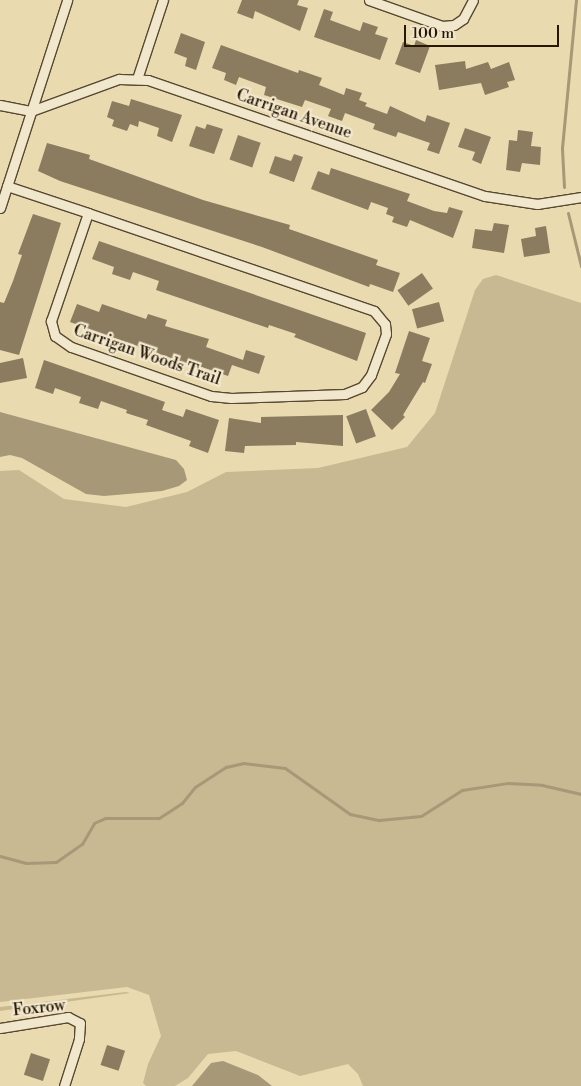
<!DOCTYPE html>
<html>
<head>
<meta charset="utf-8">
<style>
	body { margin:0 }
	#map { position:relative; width:581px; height:1086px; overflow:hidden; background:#e9dab0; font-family:"Libre Bodoni",serif }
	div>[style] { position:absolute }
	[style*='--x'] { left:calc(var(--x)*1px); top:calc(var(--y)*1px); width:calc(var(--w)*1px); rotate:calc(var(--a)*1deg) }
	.green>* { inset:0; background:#c8b993 }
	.water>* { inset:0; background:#a79877 }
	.stream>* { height:3px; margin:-1.5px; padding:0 1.5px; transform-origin:1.5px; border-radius:1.5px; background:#a79877 }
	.building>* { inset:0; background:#8b7c5f; transform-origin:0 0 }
	.roads { filter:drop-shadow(1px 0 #574831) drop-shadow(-1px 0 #574831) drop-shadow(0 1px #574831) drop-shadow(0 -1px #574831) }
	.street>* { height:9px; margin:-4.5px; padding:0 4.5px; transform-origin:4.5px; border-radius:4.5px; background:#f1e7cc }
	span { translate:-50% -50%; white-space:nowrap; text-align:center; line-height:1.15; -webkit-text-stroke:4.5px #f1e7cc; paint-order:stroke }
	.street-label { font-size:16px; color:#261707 }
	.scale { position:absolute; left:404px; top:25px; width:155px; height:22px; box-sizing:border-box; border:2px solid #261707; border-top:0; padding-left:6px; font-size:15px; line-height:18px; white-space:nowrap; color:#261707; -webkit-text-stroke:4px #f1e7cc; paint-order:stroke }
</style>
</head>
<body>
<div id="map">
	<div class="green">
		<div style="clip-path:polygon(496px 275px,581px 303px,581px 1086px,363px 1086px,358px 1074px,348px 1064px,300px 1076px,236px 1051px,208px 1054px,188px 1078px,175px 1086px,146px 1086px,143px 1083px,148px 1064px,161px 1036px,149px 995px,127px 987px,0 1002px,0 471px,19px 470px,64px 499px,126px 507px,187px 492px,226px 472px,318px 468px,407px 447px,435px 413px,475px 290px,483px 279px)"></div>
		<div style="clip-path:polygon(126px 992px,130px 993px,0 1011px,0 1007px)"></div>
	</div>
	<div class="water">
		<div style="clip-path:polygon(0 412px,176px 460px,184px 469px,187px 480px,179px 486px,162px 491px,104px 496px,86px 494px,22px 458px,10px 455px,0 457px)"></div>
		<div style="clip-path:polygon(223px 1061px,258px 1075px,272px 1086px,192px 1086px,211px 1063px)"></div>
	</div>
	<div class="stream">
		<div style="--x:564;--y:187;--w:39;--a:-93"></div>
		<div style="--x:562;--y:148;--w:149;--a:-84.6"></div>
		<div style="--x:568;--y:213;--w:55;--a:76.2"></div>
		<div style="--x:0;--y:856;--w:27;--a:15"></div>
		<div style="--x:26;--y:863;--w:30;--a:-2"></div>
		<div style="--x:56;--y:862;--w:32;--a:-35"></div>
		<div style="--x:82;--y:844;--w:24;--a:-60"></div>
		<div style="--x:94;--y:823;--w:12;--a:-24"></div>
		<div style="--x:105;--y:818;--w:54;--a:0"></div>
		<div style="--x:159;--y:818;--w:27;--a:-33"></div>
		<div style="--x:182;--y:803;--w:21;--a:-51"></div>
		<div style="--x:195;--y:787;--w:37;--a:-33"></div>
		<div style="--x:226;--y:767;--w:17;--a:-13"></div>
		<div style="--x:243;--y:763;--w:42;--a:6.8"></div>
		<div style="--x:285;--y:768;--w:80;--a:35.3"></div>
		<div style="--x:350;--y:814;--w:30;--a:12"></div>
		<div style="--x:379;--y:820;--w:42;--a:-5.4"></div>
		<div style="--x:421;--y:816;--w:49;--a:-32.4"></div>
		<div style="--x:462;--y:790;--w:47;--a:-8.7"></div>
		<div style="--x:508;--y:783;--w:34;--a:3"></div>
		<div style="--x:542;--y:785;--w:40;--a:13"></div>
	</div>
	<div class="building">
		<div style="clip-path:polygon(242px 0,299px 0,297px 5px,308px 8px,300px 31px,255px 11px,253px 19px,237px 13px)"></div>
		<div style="clip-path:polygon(324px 9px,333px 12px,330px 20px,360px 31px,363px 22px,378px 27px,375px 34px,388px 38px,380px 60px,314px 37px)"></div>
		<div style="clip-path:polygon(181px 33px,205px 42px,196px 70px,185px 66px,187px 58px,174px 53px)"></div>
		<div style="clip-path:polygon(416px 40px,430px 46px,420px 73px,395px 64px,403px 42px,414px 46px)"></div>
		<div style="clip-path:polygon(221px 45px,298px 73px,299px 70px,322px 78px,319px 85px,344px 95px,346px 88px,362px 93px,359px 100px,367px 103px,365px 106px,387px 114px,390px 106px,425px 122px,427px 115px,450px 123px,439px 154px,427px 150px,430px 143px,398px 132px,396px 137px,373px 129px,375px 124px,345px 113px,342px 121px,328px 116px,331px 109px,305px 100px,302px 107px,264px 95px,266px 87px,239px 77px,236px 85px,224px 80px,226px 73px,212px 68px)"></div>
		<div style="clip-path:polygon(465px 61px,466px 69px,488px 62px,491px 69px,509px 62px,515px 80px,507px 82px,509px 87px,485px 95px,481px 83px,439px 90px,435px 65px)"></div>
		<div style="clip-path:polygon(131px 99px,182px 115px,172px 142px,157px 136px,159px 128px,139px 121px,138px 127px,130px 124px,127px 131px,112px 126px,114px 120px,107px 117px,112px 101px,129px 106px)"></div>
		<div style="clip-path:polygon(207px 124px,223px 129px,214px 154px,189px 146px,196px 126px,205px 129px)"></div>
		<div style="clip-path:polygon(465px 128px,491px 137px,481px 164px,472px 160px,475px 152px,458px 147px)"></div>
		<div style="clip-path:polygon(518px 130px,533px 132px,531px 146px,541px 147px,540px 165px,522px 163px,520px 172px,506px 170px,509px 140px,517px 141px)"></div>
		<div style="left:238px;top:135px;width:24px;height:26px;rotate:19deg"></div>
		<div style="clip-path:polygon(47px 143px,90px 155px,89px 159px,203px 200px,290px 225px,289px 229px,378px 260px,376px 265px,400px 273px,393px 292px,370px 284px,369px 287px,262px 247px,60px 181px,38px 171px)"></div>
		<div style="clip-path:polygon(294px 154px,303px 157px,294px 182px,269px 173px,275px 156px,291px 161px)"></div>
		<div style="clip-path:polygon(331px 168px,410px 194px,407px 201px,434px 211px,447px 213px,449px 207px,463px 211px,453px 238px,410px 220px,407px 227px,392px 222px,394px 217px,386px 214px,388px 208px,371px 202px,368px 210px,311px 189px,318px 171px,329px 175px)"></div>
		<div style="clip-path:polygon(33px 214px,61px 223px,19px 355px,0 350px,0 302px,4px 303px,13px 281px,22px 255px,18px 254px)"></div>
		<div style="clip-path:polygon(494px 223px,509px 225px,504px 253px,472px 248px,475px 229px,492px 231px)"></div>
		<div style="clip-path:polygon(546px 226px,550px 253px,524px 257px,521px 239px,536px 236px,535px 228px)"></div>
		<div style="clip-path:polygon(99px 241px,366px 333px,357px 361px,294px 337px,296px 334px,269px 325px,268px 328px,156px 290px,159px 281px,133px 272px,130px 280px,112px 274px,114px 267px,92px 259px)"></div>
		<div style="left:422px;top:273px;width:19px;height:30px;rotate:55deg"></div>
		<div style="left:439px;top:302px;width:20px;height:28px;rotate:75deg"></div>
		<div style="clip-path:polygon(77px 304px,99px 312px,102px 304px,146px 319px,148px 314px,167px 320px,165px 326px,209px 339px,206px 347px,243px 360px,246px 350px,265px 356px,259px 374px,232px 365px,228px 376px,199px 366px,199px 368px,70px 322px)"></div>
		<div style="clip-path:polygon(409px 331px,430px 338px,422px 361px,432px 364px,425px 383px,423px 382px,403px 415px,405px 417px,392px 430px,371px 410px,389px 392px,400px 374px,395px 373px)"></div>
		<div style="clip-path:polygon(23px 358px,27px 378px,0 383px,0 363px)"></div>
		<div style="clip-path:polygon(44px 360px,165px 402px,162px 410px,183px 417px,186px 409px,219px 420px,208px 453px,189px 446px,191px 441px,146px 425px,148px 420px,126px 413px,127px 410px,101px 401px,98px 409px,79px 403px,81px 397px,55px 388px,53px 394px,35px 388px)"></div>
		<div style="left:366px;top:409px;width:29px;height:21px;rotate:70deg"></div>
		<div style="clip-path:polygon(343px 415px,343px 446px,296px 442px,296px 445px,245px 446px,244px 453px,225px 451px,229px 418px,261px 423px,261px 417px)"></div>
		<div style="left:107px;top:1045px;width:19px;height:21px;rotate:18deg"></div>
		<div style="left:31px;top:1053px;width:20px;height:23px;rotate:18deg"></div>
	</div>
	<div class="roads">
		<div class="street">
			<div style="--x:369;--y:0;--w:77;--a:19.6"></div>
			<div style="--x:442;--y:26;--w:12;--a:-5"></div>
			<div style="--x:454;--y:25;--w:11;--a:-34"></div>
			<div style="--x:463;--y:19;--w:21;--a:-62"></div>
			<div style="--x:137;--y:79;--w:83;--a:-71.8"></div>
			<div style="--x:0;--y:105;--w:32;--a:11"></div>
			<div style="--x:31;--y:111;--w:94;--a:-20"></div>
			<div style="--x:119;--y:79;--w:29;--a:2"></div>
			<div style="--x:148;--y:80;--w:356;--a:19"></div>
			<div style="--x:485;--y:196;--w:53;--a:8.7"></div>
			<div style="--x:537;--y:204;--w:45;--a:-9"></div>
			<div style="--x:7;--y:186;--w:85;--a:18.4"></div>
			<div style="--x:0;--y:208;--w:219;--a:-72.1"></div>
			<div style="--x:88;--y:213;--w:302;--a:18.9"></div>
			<div style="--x:374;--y:311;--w:17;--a:50"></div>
			<div style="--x:385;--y:324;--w:10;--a:84"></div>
			<div style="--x:386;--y:334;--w:44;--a:110.1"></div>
			<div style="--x:371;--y:375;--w:15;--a:127"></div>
			<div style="--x:362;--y:387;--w:18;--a:158"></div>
			<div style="--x:345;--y:394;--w:114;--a:178"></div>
			<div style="--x:231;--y:398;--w:20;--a:-174"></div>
			<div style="--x:211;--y:396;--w:148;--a:-160.7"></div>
			<div style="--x:71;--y:347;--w:19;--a:-145"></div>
			<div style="--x:55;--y:336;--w:16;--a:-105"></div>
			<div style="--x:51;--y:321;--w:114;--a:-71.1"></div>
			<div style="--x:0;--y:1028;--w:69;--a:-9.2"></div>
			<div style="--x:68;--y:1017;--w:13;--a:27"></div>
			<div style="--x:80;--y:1023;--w:16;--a:94"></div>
			<div style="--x:79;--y:1039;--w:49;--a:107.7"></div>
		</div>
	</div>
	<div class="street-label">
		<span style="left:294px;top:114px;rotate:19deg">Carrigan Avenue</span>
		<span style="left:147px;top:355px;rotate:19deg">Carrigan Woods Trail</span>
		<span style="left:39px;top:1008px;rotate:-6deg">Foxrow</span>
	</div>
	<div class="scale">100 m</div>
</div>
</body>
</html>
